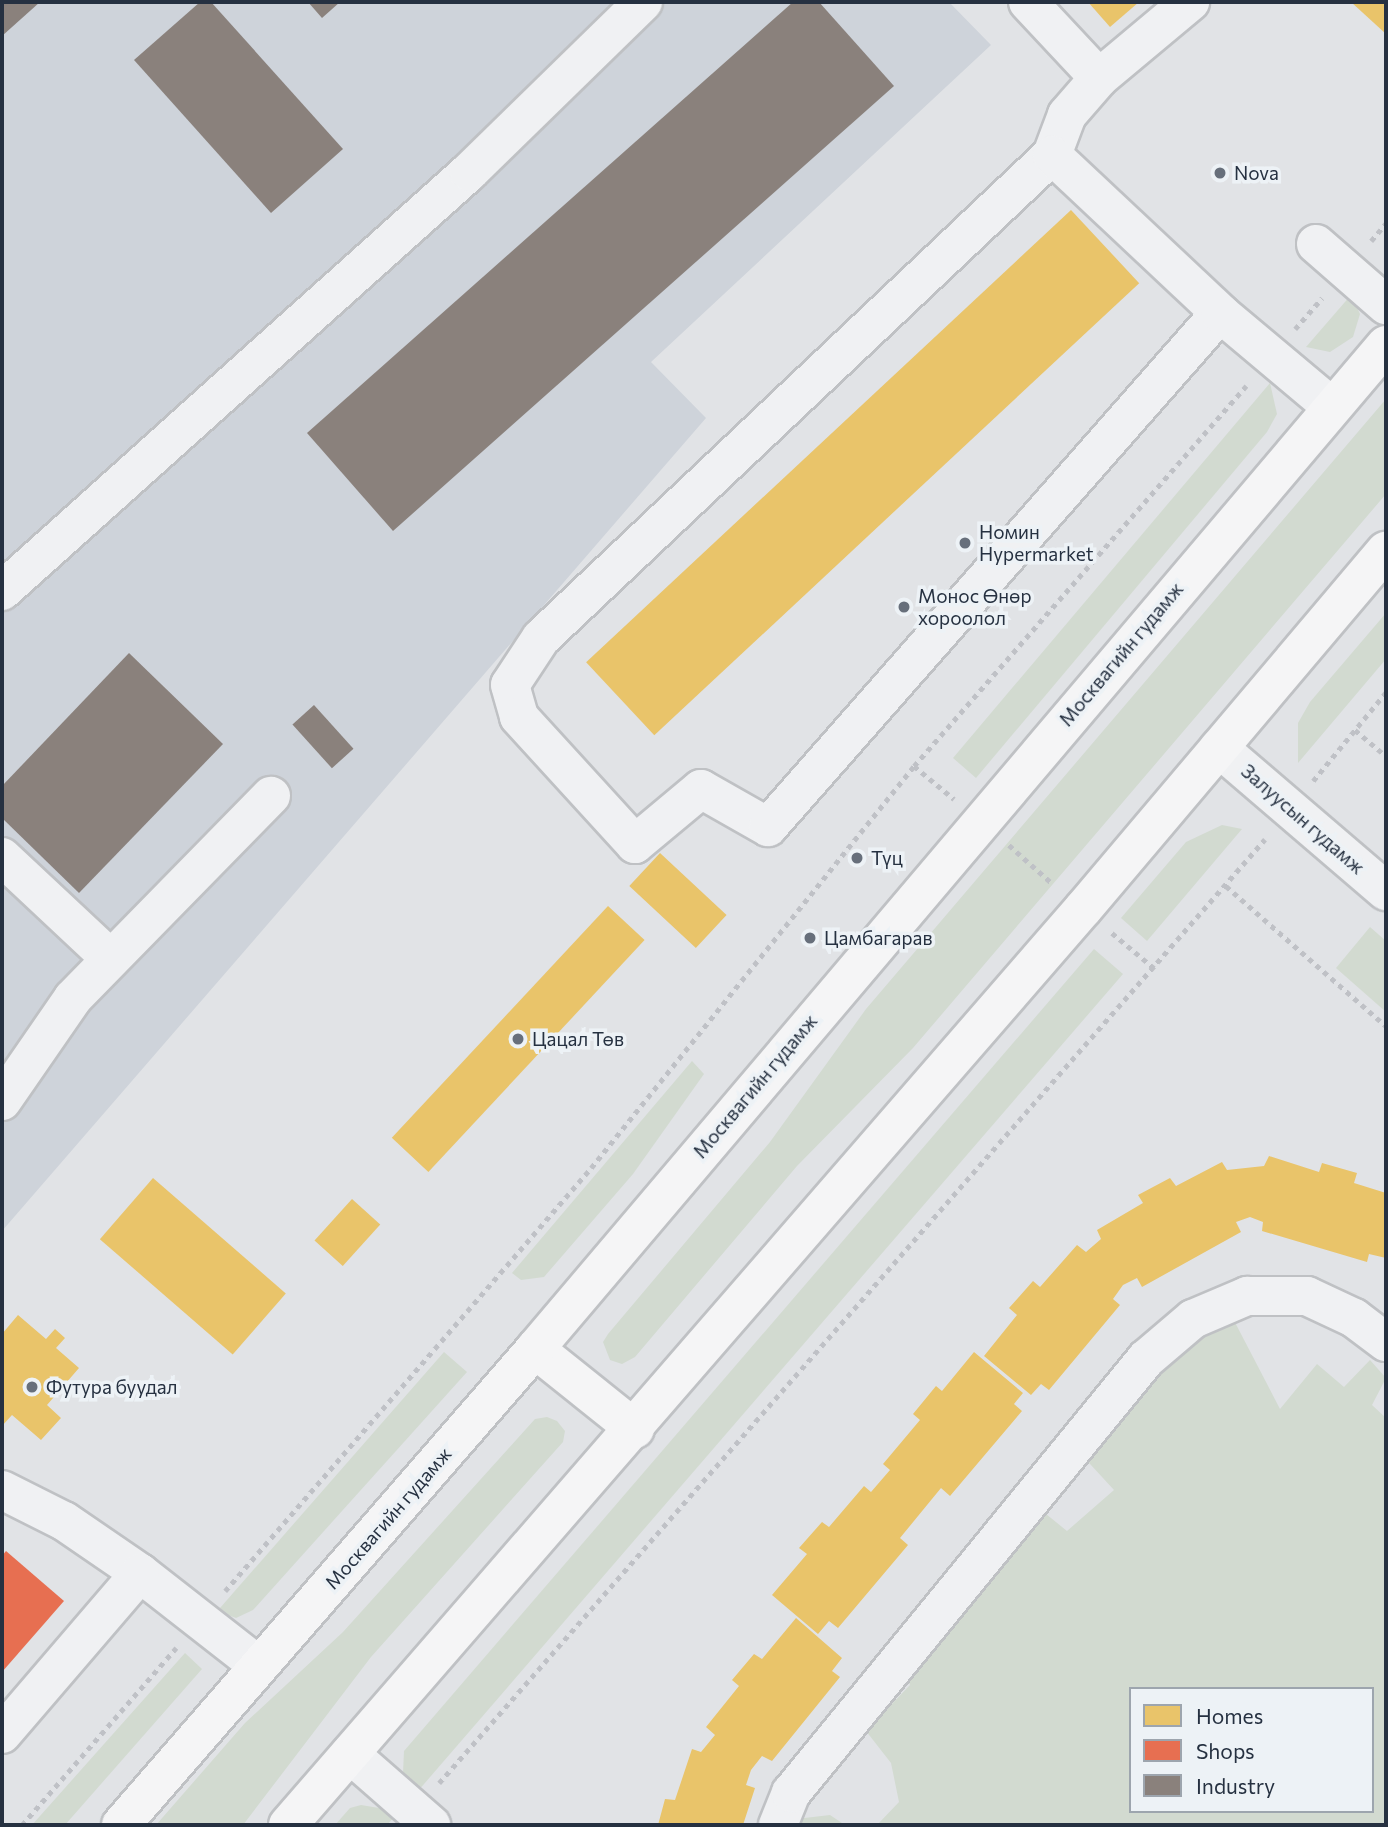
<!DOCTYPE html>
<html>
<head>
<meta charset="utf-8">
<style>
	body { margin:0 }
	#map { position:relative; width:1388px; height:1827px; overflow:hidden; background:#e1e3e6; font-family:Commissioner,sans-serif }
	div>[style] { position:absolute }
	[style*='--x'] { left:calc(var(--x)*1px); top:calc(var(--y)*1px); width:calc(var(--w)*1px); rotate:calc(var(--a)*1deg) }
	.built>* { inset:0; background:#ced3da }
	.green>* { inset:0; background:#d2dad0 }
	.homes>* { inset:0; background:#e9c46a; transform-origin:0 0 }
	.shops>* { inset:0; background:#e76f51 }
	.industry>* { inset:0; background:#8a817c; transform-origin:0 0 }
	.path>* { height:4.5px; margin-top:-2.25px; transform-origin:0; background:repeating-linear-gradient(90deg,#bfc1c6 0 5px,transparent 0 10px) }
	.roads { filter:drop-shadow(2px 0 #bfc1c4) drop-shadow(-2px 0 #bfc1c4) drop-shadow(0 2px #bfc1c4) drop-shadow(0 -2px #bfc1c4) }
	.minor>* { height:38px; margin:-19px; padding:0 19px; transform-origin:19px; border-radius:19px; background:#f0f1f3 }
	.highway>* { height:38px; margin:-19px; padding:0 19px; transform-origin:19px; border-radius:19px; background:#f5f5f6 }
	.dots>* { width:19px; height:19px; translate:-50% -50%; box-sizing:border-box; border:4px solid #edf2f6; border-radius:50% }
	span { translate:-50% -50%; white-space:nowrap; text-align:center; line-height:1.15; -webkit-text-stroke:7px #edf2f6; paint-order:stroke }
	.poi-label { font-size:19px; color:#263141 }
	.left { translate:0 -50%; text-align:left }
	.street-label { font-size:19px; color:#263141 }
	.frame { position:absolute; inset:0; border:4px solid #263141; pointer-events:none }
	.legend { position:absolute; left:1129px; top:1687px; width:245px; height:126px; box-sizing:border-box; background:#edf2f6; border:2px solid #9da5ae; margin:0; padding:9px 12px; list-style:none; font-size:21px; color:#263141 }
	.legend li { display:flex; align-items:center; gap:14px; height:35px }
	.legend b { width:35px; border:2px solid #9da5ae }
</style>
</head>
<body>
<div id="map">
	<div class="built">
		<div style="clip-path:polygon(2px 2px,949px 2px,991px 45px,651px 362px,706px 418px,2px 1231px)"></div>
	</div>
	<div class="green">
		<div style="clip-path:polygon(1351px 295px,1360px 314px,1353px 337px,1330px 352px,1306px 347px)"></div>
		<div style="clip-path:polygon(1270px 383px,1277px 414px,1267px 432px,976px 778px,953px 758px)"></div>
		<div style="clip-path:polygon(1386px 399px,1386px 494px,913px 1048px,797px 1166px,635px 1357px,622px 1364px,610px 1360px,603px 1342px,608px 1334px,770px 1142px,866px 1009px)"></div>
		<div style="clip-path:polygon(1386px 613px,1386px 659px,1298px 763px,1298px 723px,1310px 702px)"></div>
		<div style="clip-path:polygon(1222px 825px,1242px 829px,1147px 941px,1121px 918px,1186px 842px)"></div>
		<div style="clip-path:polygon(1370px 927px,1386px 941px,1386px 1012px,1336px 968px)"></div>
		<div style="clip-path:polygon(1094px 949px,1123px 974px,418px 1791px,403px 1773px,404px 1751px)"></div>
		<div style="clip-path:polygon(692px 1061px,704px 1074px,633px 1174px,544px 1277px,521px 1280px,512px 1273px)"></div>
		<div style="clip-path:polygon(evenodd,1228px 1309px,1280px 1409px,1317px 1364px,1344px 1387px,1370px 1360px,1386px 1378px,1372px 1405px,1386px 1418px,1386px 1825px,877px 1825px,899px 1802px,891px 1763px,866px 1731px,910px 1685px,895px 1645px,1030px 1501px,1067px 1531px,1114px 1490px,1079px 1452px,1228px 1309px,1131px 1689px,1372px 1689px,1372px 1811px,1131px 1811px,1131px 1689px)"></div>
		<div style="clip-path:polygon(444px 1352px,467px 1372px,253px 1610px,236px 1618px,228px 1615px,220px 1608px)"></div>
		<div style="clip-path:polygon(547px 1417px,557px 1421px,565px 1431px,563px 1442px,371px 1657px,243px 1825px,156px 1825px,245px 1723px,343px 1632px,535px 1419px)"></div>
		<div style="clip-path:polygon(185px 1653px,202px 1669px,65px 1825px,32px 1825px)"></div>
		<div style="clip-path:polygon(361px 1805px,385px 1809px,395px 1816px,387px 1825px,335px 1825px,350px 1808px)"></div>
		<div style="clip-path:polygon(830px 1815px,845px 1825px,794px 1825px,796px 1819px)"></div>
	</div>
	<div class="homes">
		<div style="clip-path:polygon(1088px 2px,1139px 2px,1110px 27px)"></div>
		<div style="clip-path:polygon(1351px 2px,1386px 2px,1386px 34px)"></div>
		<div style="left:1071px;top:210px;width:100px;height:663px;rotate:47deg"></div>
		<div style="left:660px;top:853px;width:91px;height:45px;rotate:43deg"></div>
		<div style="left:608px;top:906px;width:50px;height:317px;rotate:43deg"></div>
		<div style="clip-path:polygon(1269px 1156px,1319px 1172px,1322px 1163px,1357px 1173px,1354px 1183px,1386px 1193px,1386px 1258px,1369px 1254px,1367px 1262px,1262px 1231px,1263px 1222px,1250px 1217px,1236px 1222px,1241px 1232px,1142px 1287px,1137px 1278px,1123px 1285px,1113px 1299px,1120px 1305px,1049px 1390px,1041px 1384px,1031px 1395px,984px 1356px,1017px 1315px,1009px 1308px,1033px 1281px,1040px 1287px,1077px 1245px,1086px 1252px,1101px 1239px,1097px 1230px,1143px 1203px,1138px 1195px,1170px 1178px,1176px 1186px,1222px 1162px,1227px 1170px,1264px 1166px)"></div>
		<div style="left:153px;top:1178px;width:176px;height:81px;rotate:41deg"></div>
		<div style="left:352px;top:1199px;width:38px;height:56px;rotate:42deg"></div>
		<div style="clip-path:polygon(18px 1315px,46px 1339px,55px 1329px,65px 1338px,56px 1348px,79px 1368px,47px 1405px,61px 1418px,41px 1440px,12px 1415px,2px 1426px,2px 1334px)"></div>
		<div style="clip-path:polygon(974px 1352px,1023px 1393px,1014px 1404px,1022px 1411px,950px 1496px,941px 1488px,900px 1538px,908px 1545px,838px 1628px,829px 1621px,818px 1634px,772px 1595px,807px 1554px,799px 1548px,822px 1522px,829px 1527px,864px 1486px,871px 1492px,890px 1470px,883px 1464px,920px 1420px,913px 1414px,936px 1386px,942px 1391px)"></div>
		<div style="clip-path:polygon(796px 1618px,842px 1658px,832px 1671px,840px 1677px,772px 1761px,762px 1756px,751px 1770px,746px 1785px,755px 1788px,743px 1825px,658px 1825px,665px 1799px,675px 1800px,692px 1749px,701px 1752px,715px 1735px,706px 1727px,739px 1686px,732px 1680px,754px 1654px,762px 1659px)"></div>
	</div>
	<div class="shops">
		<div style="clip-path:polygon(6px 1551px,64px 1601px,2px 1672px,2px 1556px)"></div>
	</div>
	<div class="industry">
		<div style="clip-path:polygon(2px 2px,40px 2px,2px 36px)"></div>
		<div style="clip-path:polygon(200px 2px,211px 2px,343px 149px,271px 213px,134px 60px)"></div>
		<div style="clip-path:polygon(308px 2px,340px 2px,322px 18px)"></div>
		<div style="clip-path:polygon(793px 2px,819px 2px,894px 86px,393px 531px,307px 433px)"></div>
		<div style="clip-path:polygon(129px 653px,223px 744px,79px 893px,2px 818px,2px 786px)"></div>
		<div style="left:314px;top:705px;width:59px;height:29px;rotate:48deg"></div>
	</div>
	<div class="path">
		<div style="--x:1371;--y:241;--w:23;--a:-50"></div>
		<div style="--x:1295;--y:329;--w:41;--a:-48.9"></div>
		<div style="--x:1355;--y:730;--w:40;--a:40"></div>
		<div style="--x:914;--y:766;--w:52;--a:39.5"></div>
		<div style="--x:1313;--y:781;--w:115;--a:-50.6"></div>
		<div style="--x:1009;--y:845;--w:59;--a:41.6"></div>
		<div style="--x:1226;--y:886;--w:213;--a:41.2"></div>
		<div style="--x:1112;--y:933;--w:55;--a:39.8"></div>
		<div style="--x:225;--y:1591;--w:559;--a:-49.13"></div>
		<div style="--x:591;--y:1168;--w:516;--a:-51.22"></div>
		<div style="--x:914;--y:766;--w:505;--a:-48.86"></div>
		<div style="--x:439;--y:1783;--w:1254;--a:-48.81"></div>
		<div style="--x:22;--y:1825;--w:235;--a:-49"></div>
	</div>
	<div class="roads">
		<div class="minor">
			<div style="--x:1028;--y:2;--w:104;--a:46.9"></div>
			<div style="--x:1099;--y:78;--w:49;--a:130.9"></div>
			<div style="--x:1067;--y:115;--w:43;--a:110.6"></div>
			<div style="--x:1052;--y:155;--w:703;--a:136.61"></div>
			<div style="--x:541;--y:638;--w:56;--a:123.4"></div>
			<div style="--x:510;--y:685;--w:33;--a:74"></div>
			<div style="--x:519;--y:717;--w:172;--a:47.6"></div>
			<div style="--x:635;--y:844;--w:86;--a:-39.8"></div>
			<div style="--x:701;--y:789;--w:77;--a:29.6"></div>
			<div style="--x:768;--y:827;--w:684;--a:-48.67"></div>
			<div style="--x:1099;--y:78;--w:119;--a:-39.9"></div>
			<div style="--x:1052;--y:155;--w:231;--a:43.2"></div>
			<div style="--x:1220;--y:313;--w:146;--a:40"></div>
			<div style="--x:1316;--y:244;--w:93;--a:41.1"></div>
			<div style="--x:2;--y:591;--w:627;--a:-41.9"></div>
			<div style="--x:469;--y:172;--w:243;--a:-44.3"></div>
			<div style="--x:1219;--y:748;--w:220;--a:40.6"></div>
			<div style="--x:2;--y:857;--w:149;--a:43.1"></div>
			<div style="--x:2;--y:1101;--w:125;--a:-55.4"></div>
			<div style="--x:73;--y:998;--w:283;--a:-45.6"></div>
			<div style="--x:2;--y:1490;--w:69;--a:26.6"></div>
			<div style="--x:64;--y:1521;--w:92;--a:34.4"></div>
			<div style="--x:140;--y:1573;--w:151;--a:38"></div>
			<div style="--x:2;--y:1734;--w:212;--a:-49.4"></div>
			<div style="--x:350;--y:1754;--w:108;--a:41.2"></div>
			<div style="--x:778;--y:1825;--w:35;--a:-68"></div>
			<div style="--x:791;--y:1793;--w:561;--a:-50.72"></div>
			<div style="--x:1146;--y:1359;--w:62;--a:-40.4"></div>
			<div style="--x:1193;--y:1319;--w:59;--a:-23.1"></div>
			<div style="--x:1247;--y:1296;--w:60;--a:0"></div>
			<div style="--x:1307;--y:1296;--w:52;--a:25.1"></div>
			<div style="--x:1354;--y:1318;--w:40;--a:37"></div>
		</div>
		<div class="highway">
			<div style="--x:535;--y:1349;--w:128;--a:38.7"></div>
			<div style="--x:121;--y:1825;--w:631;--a:-48.98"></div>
			<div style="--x:535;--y:1349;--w:1316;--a:-49.72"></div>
			<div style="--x:288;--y:1825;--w:1213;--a:-49.05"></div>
			<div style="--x:1083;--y:909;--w:469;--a:-49.8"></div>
		</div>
	</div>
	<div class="dots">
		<div style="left:1220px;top:173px;background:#676f7b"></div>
		<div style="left:965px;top:543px;background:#676f7b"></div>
		<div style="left:904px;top:607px;background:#676f7b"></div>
		<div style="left:857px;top:858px;background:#676f7b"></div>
		<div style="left:810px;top:938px;background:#676f7b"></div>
		<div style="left:518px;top:1039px;background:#676f7b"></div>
		<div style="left:32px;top:1387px;background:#676f7b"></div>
	</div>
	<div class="poi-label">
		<span class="left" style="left:1234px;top:173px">Nova</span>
		<span class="left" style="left:979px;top:543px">Номин<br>Hyрermarket</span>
		<span class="left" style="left:918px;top:607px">Монос Өнөр<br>хороолол</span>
		<span class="left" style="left:871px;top:858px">Түц</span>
		<span class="left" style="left:824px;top:938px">Цамбагарав</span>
		<span class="left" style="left:532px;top:1039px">Цацал Төв</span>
		<span class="left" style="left:46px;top:1387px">Футура буудал</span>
	</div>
	<div class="street-label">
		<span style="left:1121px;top:654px;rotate:-50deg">Москвагийн гудамж</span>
		<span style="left:1303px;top:819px;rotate:41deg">Залуусын гудамж</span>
		<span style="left:755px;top:1086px;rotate:-50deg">Москвагийн гудамж</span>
		<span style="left:388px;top:1518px;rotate:-49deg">Москвагийн гудамж</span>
	</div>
	<div class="frame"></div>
	<ul class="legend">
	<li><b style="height:19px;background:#e9c46a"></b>Homes</li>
	<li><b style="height:19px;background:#e76f51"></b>Shops</li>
	<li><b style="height:19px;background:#8a817c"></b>Industry</li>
	</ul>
</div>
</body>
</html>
